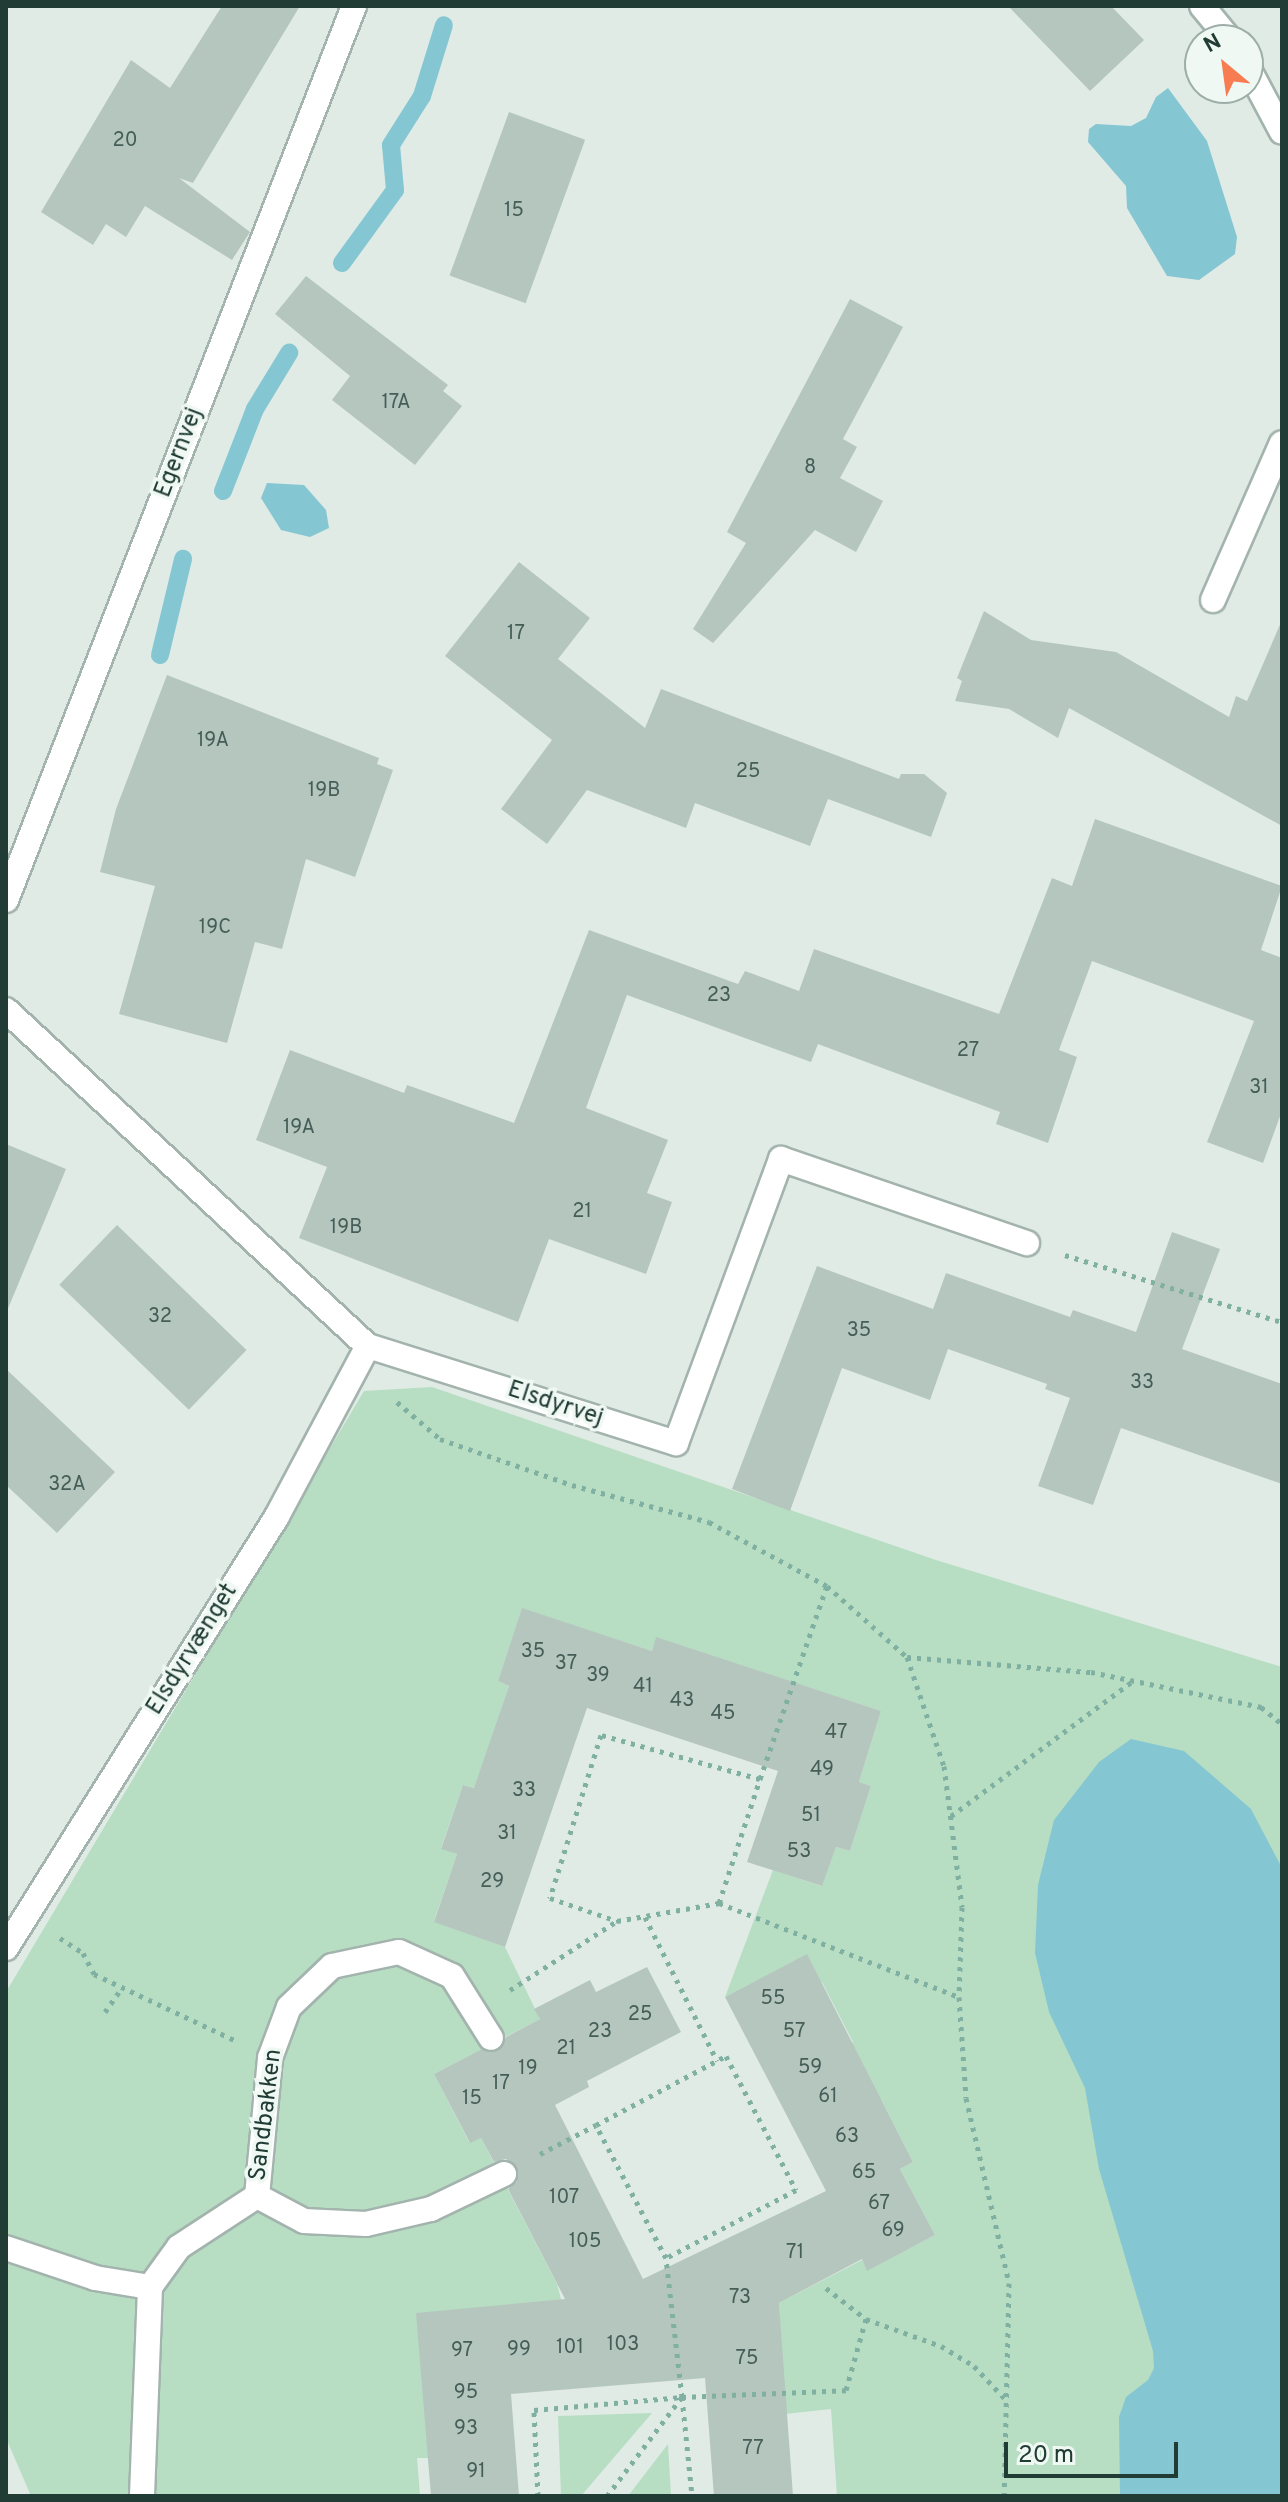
<!DOCTYPE html>
<html>
<head>
<meta charset="utf-8">
<style>
	body { margin:0 }
	#map { position:relative; width:1288px; height:2502px; overflow:hidden; background:#e0ebe6; font-family:Overpass,sans-serif }
	div>[style] { position:absolute }
	[style*='--x'] { left:calc(var(--x)*1px); top:calc(var(--y)*1px); width:calc(var(--w)*1px); rotate:calc(var(--a)*1deg) }
	.green>* { inset:0; background:#b7dec2 }
	.water>* { inset:0; background:#85c6d3 }
	.stream>* { height:18px; margin:-9px; padding:0 9px; transform-origin:9px; border-radius:9px; background:#85c6d3 }
	.building>* { inset:0; background:#b5c6bf; transform-origin:0 0 }
	.path>* { height:5px; margin-top:-2.5px; transform-origin:0; background:repeating-linear-gradient(90deg,#7fb0a1 0 4px,transparent 0 10px) }
	.roads { filter:drop-shadow(2px 0 #a3b3ad) drop-shadow(-2px 0 #a3b3ad) drop-shadow(0 2px #a3b3ad) drop-shadow(0 -2px #a3b3ad) }
	.minor>* { height:24px; margin:-12px; padding:0 12px; transform-origin:12px; border-radius:12px; background:#fff }
	span { translate:-50% -50%; white-space:nowrap; text-align:center; line-height:1.15; -webkit-text-stroke:7px #f0f8f4; paint-order:stroke }
	.number-label { font-size:20px; color:#455e58 }
	.number-label span { -webkit-text-stroke-width:0 }
	.street-label { font-size:24px; color:#203c35 }
	.frame { position:absolute; inset:0; border:8px solid #203c35; pointer-events:none }
	.north { position:absolute; left:1184px; top:24px; width:80px; height:80px; box-sizing:border-box; background:#f0f8f4; border:2px solid #9dada8; border-radius:50%; rotate:331deg; font-size:22px; font-weight:700; line-height:32px; text-align:center; color:#203c35 }
	.north::after { content:''; display:block; margin:auto; width:28px; height:36px; background:#f77c52; clip-path:polygon(50% 0,100% 100%,50% 72%,0 100%) }
	.scale { position:absolute; left:1004px; top:2442px; width:174px; height:36px; box-sizing:border-box; border:4px solid #203c35; border-top:0; padding-left:10px; font-size:24px; line-height:28px; white-space:nowrap; color:#203c35; -webkit-text-stroke:6px #f0f8f4; paint-order:stroke }
</style>
</head>
<body>
<div id="map">
	<div class="green">
		<div style="clip-path:polygon(432px 1387px,936px 1560px,1282px 1667px,1282px 2496px,837px 2496px,831px 2409px,785px 2414px,779px 2303px,862px 2260px,868px 2270px,935px 2235px,900px 2169px,913px 2162px,882px 2101px,841px 2049px,853px 2042px,822px 1982px,808px 1988px,794px 1961px,725px 1997px,773px 1870px,821px 1886px,836px 1847px,850px 1851px,871px 1786px,859px 1782px,881px 1711px,656px 1638px,652px 1651px,522px 1609px,498px 1681px,509px 1686px,475px 1788px,463px 1785px,441px 1848px,457px 1854px,434px 1921px,505px 1947px,540px 2019px,434px 2074px,469px 2142px,481px 2138px,557px 2284px,566px 2318px,428px 2458px,417px 2458px,420px 2495px,429px 2496px,31px 2496px,6px 2438px,6px 1992px,364px 1391px)"></div>
		<div style="clip-path:polygon(652px 2413px,581px 2496px,561px 2496px,558px 2416px)"></div>
		<div style="clip-path:polygon(668px 2444px,671px 2496px,628px 2496px)"></div>
	</div>
	<div class="water">
		<div style="clip-path:polygon(1168px 88px,1207px 141px,1237px 237px,1235px 254px,1199px 280px,1167px 276px,1127px 208px,1126px 186px,1088px 142px,1089px 129px,1096px 124px,1131px 126px,1146px 118px,1156px 97px)"></div>
		<div style="clip-path:polygon(267px 483px,304px 485px,326px 510px,329px 528px,310px 537px,281px 530px,261px 498px)"></div>
		<div style="clip-path:polygon(1131px 1739px,1184px 1751px,1251px 1809px,1282px 1868px,1282px 2496px,1120px 2496px,1119px 2417px,1126px 2397px,1148px 2380px,1154px 2368px,1153px 2351px,1099px 2169px,1085px 2088px,1049px 2012px,1035px 1953px,1038px 1885px,1054px 1820px,1099px 1762px)"></div>
	</div>
	<div class="stream">
		<div style="--x:342;--y:263;--w:90;--a:-54"></div>
		<div style="--x:395;--y:190;--w:45;--a:-95.1"></div>
		<div style="--x:391;--y:145;--w:58;--a:-57.7"></div>
		<div style="--x:422;--y:96;--w:74;--a:-72.8"></div>
		<div style="--x:223;--y:491;--w:88;--a:-68.7"></div>
		<div style="--x:255;--y:409;--w:66;--a:-58.7"></div>
		<div style="--x:160;--y:655;--w:99;--a:-76.5"></div>
	</div>
	<div class="building">
		<div style="clip-path:polygon(222px 6px,300px 6px,193px 183px,179px 178px,250px 232px,232px 260px,145px 206px,126px 237px,106px 224px,93px 245px,41px 212px,131px 60px,170px 88px)"></div>
		<div style="clip-path:polygon(1008px 6px,1111px 6px,1144px 40px,1090px 91px)"></div>
		<div style="left:509px;top:112px;width:81px;height:174px;rotate:20deg"></div>
		<div style="clip-path:polygon(306px 276px,448px 385px,443px 391px,462px 406px,415px 465px,332px 400px,350px 376px,275px 314px)"></div>
		<div style="clip-path:polygon(850px 299px,903px 327px,843px 439px,857px 447px,840px 478px,883px 501px,856px 552px,815px 530px,713px 643px,693px 629px,746px 543px,727px 532px)"></div>
		<div style="clip-path:polygon(519px 562px,590px 618px,558px 659px,645px 728px,661px 689px,899px 779px,901px 774px,924px 774px,947px 793px,931px 837px,828px 799px,810px 846px,695px 803px,686px 828px,587px 790px,547px 844px,501px 809px,552px 740px,445px 656px)"></div>
		<div style="clip-path:polygon(984px 611px,1031px 640px,1116px 652px,1229px 717px,1236px 696px,1247px 701px,1282px 620px,1282px 826px,1069px 708px,1058px 738px,1009px 709px,955px 701px,962px 681px,957px 678px)"></div>
		<div style="clip-path:polygon(167px 675px,379px 758px,377px 764px,393px 770px,355px 877px,306px 859px,282px 949px,255px 942px,227px 1043px,119px 1014px,155px 886px,100px 872px,116px 809px)"></div>
		<div style="clip-path:polygon(1095px 819px,1282px 886px,1261px 950px,1282px 958px,1282px 1111px,1263px 1163px,1207px 1142px,1254px 1021px,1092px 961px,1059px 1050px,1077px 1057px,1048px 1143px,996px 1124px,1000px 1112px,818px 1044px,811px 1062px,627px 995px,586px 1108px,668px 1140px,647px 1193px,672px 1202px,646px 1274px,549px 1239px,518px 1322px,299px 1238px,327px 1167px,256px 1140px,290px 1050px,404px 1093px,407px 1085px,514px 1123px,589px 930px,738px 984px,745px 971px,799px 991px,814px 949px,999px 1014px,1052px 878px,1072px 886px)"></div>
		<div style="clip-path:polygon(6px 1144px,66px 1169px,7px 1311px,6px 1311px)"></div>
		<div style="left:117px;top:1225px;width:180px;height:83px;rotate:44deg"></div>
		<div style="clip-path:polygon(1172px 1232px,1220px 1249px,1182px 1349px,1282px 1384px,1282px 1484px,1121px 1428px,1093px 1505px,1038px 1486px,1070px 1398px,1045px 1389px,1047px 1384px,948px 1349px,930px 1400px,842px 1368px,790px 1511px,732px 1489px,817px 1266px,933px 1309px,946px 1273px,1070px 1317px,1073px 1310px,1136px 1332px)"></div>
		<div style="clip-path:polygon(6px 1369px,115px 1472px,57px 1533px,6px 1485px)"></div>
		<div style="clip-path:polygon(522px 1608px,652px 1651px,656px 1637px,881px 1711px,859px 1782px,871px 1786px,850px 1851px,836px 1847px,822px 1886px,747px 1862px,778px 1771px,587px 1708px,505px 1947px,434px 1922px,457px 1854px,441px 1849px,463px 1785px,474px 1788px,509px 1686px,498px 1681px)"></div>
		<div style="clip-path:polygon(807px 1954px,913px 2162px,900px 2169px,935px 2235px,867px 2271px,862px 2259px,779px 2303px,793px 2496px,714px 2496px,705px 2378px,511px 2394px,519px 2496px,431px 2496px,416px 2313px,565px 2299px,508px 2189px,517px 2182px,517px 2167px,506px 2159px,494px 2162px,481px 2138px,470px 2143px,434px 2074px,482px 2049px,498px 2051px,506px 2037px,540px 2019px,534px 2009px,590px 1980px,596px 1992px,647px 1967px,681px 2032px,587px 2081px,589px 2087px,555px 2105px,643px 2279px,826px 2191px,725px 1997px)"></div>
	</div>
	<div class="path">
		<div style="--x:1065;--y:1255;--w:227;--a:17.2"></div>
		<div style="--x:397;--y:1402;--w:57;--a:40.7"></div>
		<div style="--x:440;--y:1439;--w:140;--a:19.2"></div>
		<div style="--x:572;--y:1485;--w:142;--a:15.1"></div>
		<div style="--x:709;--y:1522;--w:134;--a:28.5"></div>
		<div style="--x:827;--y:1586;--w:107;--a:41.6"></div>
		<div style="--x:907;--y:1657;--w:115;--a:71.3"></div>
		<div style="--x:944;--y:1766;--w:142;--a:82.7"></div>
		<div style="--x:962;--y:1907;--w:90;--a:91.9"></div>
		<div style="--x:959;--y:1997;--w:101;--a:86"></div>
		<div style="--x:966;--y:2098;--w:190;--a:76.9"></div>
		<div style="--x:1009;--y:2283;--w:213;--a:91.3"></div>
		<div style="--x:907;--y:1657;--w:185;--a:4.7"></div>
		<div style="--x:1091;--y:1672;--w:174;--a:11.6"></div>
		<div style="--x:1261;--y:1707;--w:27;--a:39"></div>
		<div style="--x:760;--y:1779;--w:204;--a:-70.9"></div>
		<div style="--x:951;--y:1816;--w:227;--a:-36.6"></div>
		<div style="--x:719;--y:1903;--w:131;--a:-71.7"></div>
		<div style="--x:760;--y:1779;--w:165;--a:-164.5"></div>
		<div style="--x:601;--y:1735;--w:171;--a:107.4"></div>
		<div style="--x:550;--y:1898;--w:71;--a:18.9"></div>
		<div style="--x:617;--y:1921;--w:104;--a:-10"></div>
		<div style="--x:719;--y:1903;--w:258;--a:21.4"></div>
		<div style="--x:645;--y:1917;--w:161;--a:63.4"></div>
		<div style="--x:60;--y:1938;--w:27;--a:33"></div>
		<div style="--x:83;--y:1953;--w:24;--a:62"></div>
		<div style="--x:94;--y:1974;--w:155;--a:25.2"></div>
		<div style="--x:510;--y:1990;--w:127;--a:-32.8"></div>
		<div style="--x:105;--y:2012;--w:29;--a:-55"></div>
		<div style="--x:540;--y:2154;--w:63;--a:-27.4"></div>
		<div style="--x:826;--y:2288;--w:51;--a:37.8"></div>
		<div style="--x:866;--y:2319;--w:80;--a:19.8"></div>
		<div style="--x:941;--y:2346;--w:39;--a:31"></div>
		<div style="--x:974;--y:2366;--w:50;--a:46.6"></div>
		<div style="--x:682;--y:2397;--w:164;--a:-2.4"></div>
		<div style="--x:846;--y:2390;--w:74;--a:-74.3"></div>
		<div style="--x:538;--y:2496;--w:86;--a:-92.7"></div>
		<div style="--x:534;--y:2410;--w:149;--a:-5"></div>
		<div style="--x:682;--y:2397;--w:100;--a:84.2"></div>
		<div style="--x:607;--y:2496;--w:124;--a:-52.9"></div>
		<div style="--x:682;--y:2397;--w:140;--a:-96.6"></div>
		<div style="--x:666;--y:2258;--w:150;--a:-117.8"></div>
		<div style="--x:596;--y:2125;--w:147;--a:-28"></div>
		<div style="--x:726;--y:2056;--w:151;--a:62.4"></div>
		<div style="--x:796;--y:2190;--w:147;--a:152.4"></div>
	</div>
	<div class="roads">
		<div class="minor">
			<div style="--x:1202;--y:6;--w:44;--a:50.5"></div>
			<div style="--x:1248;--y:68;--w:72;--a:62"></div>
			<div style="--x:1213;--y:600;--w:171;--a:-66.3"></div>
			<div style="--x:6;--y:900;--w:959;--a:-68.73"></div>
			<div style="--x:6;--y:1010;--w:494;--a:42.9"></div>
			<div style="--x:368;--y:1346;--w:323;--a:17.5"></div>
			<div style="--x:676;--y:1443;--w:303;--a:-69.7"></div>
			<div style="--x:781;--y:1159;--w:260;--a:18.9"></div>
			<div style="--x:6;--y:1948;--w:508;--a:-57.88"></div>
			<div style="--x:276;--y:1518;--w:195;--a:-61.9"></div>
			<div style="--x:257;--y:2196;--w:53;--a:28"></div>
			<div style="--x:304;--y:2221;--w:62;--a:2.8"></div>
			<div style="--x:366;--y:2224;--w:67;--a:-13"></div>
			<div style="--x:431;--y:2209;--w:81;--a:-25.6"></div>
			<div style="--x:6;--y:2248;--w:94;--a:18.6"></div>
			<div style="--x:95;--y:2278;--w:56;--a:9.3"></div>
			<div style="--x:142;--y:2496;--w:209;--a:-87.8"></div>
			<div style="--x:150;--y:2287;--w:49;--a:-54.1"></div>
			<div style="--x:179;--y:2247;--w:93;--a:-33.2"></div>
			<div style="--x:257;--y:2196;--w:139;--a:-84.6"></div>
			<div style="--x:270;--y:2058;--w:54;--a:-69.6"></div>
			<div style="--x:289;--y:2007;--w:59;--a:-43.6"></div>
			<div style="--x:332;--y:1966;--w:68;--a:-11.8"></div>
			<div style="--x:399;--y:1952;--w:58;--a:24.4"></div>
			<div style="--x:452;--y:1976;--w:73;--a:57.8"></div>
		</div>
	</div>
	<div class="number-label">
		<span style="left:125px;top:141px">20</span>
		<span style="left:514px;top:211px">15</span>
		<span style="left:396px;top:403px">17A</span>
		<span style="left:810px;top:468px">8</span>
		<span style="left:516px;top:634px">17</span>
		<span style="left:213px;top:741px">19A</span>
		<span style="left:748px;top:772px">25</span>
		<span style="left:324px;top:791px">19B</span>
		<span style="left:215px;top:928px">19C</span>
		<span style="left:719px;top:996px">23</span>
		<span style="left:968px;top:1051px">27</span>
		<span style="left:1259px;top:1088px">31</span>
		<span style="left:299px;top:1128px">19A</span>
		<span style="left:582px;top:1212px">21</span>
		<span style="left:346px;top:1228px">19B</span>
		<span style="left:160px;top:1317px">32</span>
		<span style="left:859px;top:1331px">35</span>
		<span style="left:1142px;top:1383px">33</span>
		<span style="left:67px;top:1485px">32A</span>
		<span style="left:533px;top:1652px">35</span>
		<span style="left:566px;top:1664px">37</span>
		<span style="left:598px;top:1676px">39</span>
		<span style="left:643px;top:1687px">41</span>
		<span style="left:682px;top:1701px">43</span>
		<span style="left:723px;top:1714px">45</span>
		<span style="left:836px;top:1733px">47</span>
		<span style="left:822px;top:1770px">49</span>
		<span style="left:524px;top:1791px">33</span>
		<span style="left:811px;top:1816px">51</span>
		<span style="left:507px;top:1834px">31</span>
		<span style="left:799px;top:1852px">53</span>
		<span style="left:492px;top:1882px">29</span>
		<span style="left:773px;top:1999px">55</span>
		<span style="left:640px;top:2015px">25</span>
		<span style="left:600px;top:2032px">23</span>
		<span style="left:794px;top:2032px">57</span>
		<span style="left:566px;top:2049px">21</span>
		<span style="left:810px;top:2068px">59</span>
		<span style="left:528px;top:2069px">19</span>
		<span style="left:501px;top:2084px">17</span>
		<span style="left:828px;top:2097px">61</span>
		<span style="left:472px;top:2099px">15</span>
		<span style="left:847px;top:2137px">63</span>
		<span style="left:864px;top:2173px">65</span>
		<span style="left:564px;top:2198px">107</span>
		<span style="left:879px;top:2204px">67</span>
		<span style="left:893px;top:2231px">69</span>
		<span style="left:585px;top:2242px">105</span>
		<span style="left:795px;top:2253px">71</span>
		<span style="left:740px;top:2298px">73</span>
		<span style="left:623px;top:2345px">103</span>
		<span style="left:570px;top:2348px">101</span>
		<span style="left:519px;top:2350px">99</span>
		<span style="left:462px;top:2351px">97</span>
		<span style="left:747px;top:2359px">75</span>
		<span style="left:466px;top:2393px">95</span>
		<span style="left:466px;top:2429px">93</span>
		<span style="left:753px;top:2449px">77</span>
		<span style="left:476px;top:2472px">91</span>
	</div>
	<div class="street-label">
		<span style="left:180px;top:453px;rotate:-69deg">Egernvej</span>
		<span style="left:555px;top:1405px;rotate:18deg">Elsdyrvej</span>
		<span style="left:193px;top:1650px;rotate:-58deg">Elsdyrvænget</span>
		<span style="left:267px;top:2115px;rotate:-83deg">Sandbakken</span>
	</div>
	<div class="frame"></div>
	<div class="north">N</div>
	<div class="scale">20 m</div>
</div>
</body>
</html>
